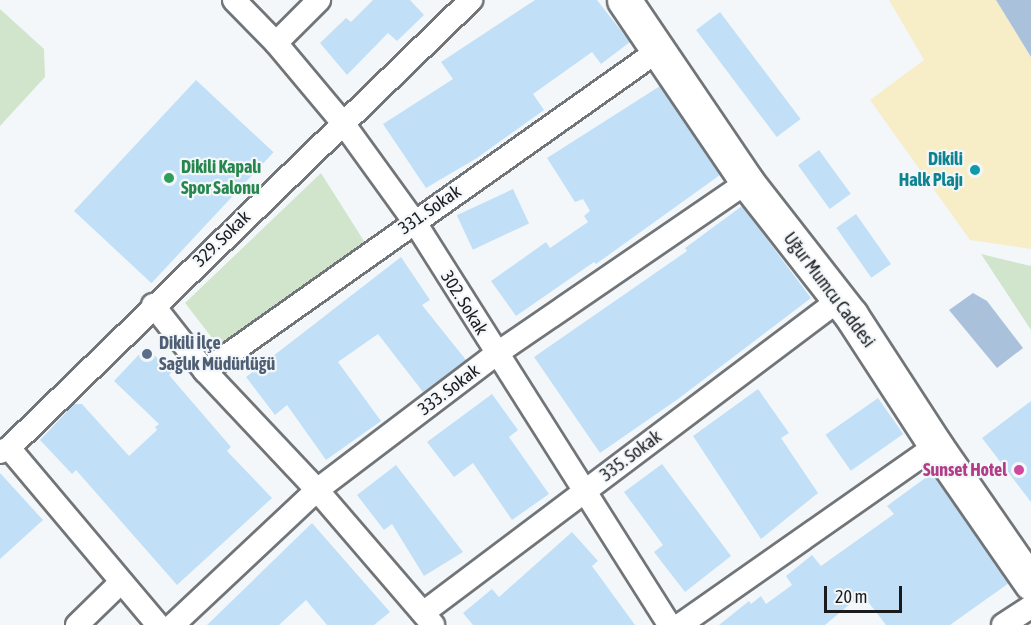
<!DOCTYPE html>
<html>
<head>
<meta charset="utf-8">
<style>
	body { margin:0 }
	#map { position:relative; width:1031px; height:625px; overflow:hidden; background:#f3f7fa; font-family:"Asap Condensed",sans-serif }
	div>[style] { position:absolute }
	[style*='--x'] { left:calc(var(--x)*1px); top:calc(var(--y)*1px); width:calc(var(--w)*1px); rotate:calc(var(--a)*1deg) }
	.green>* { inset:0; background:#d1e5cd }
	.sand>* { inset:0; background:#f7edc7 }
	.water>* { inset:0; background:#aac1dc }
	.building>* { inset:0; background:#c1e0f8; transform-origin:0 0 }
	.roads { filter:drop-shadow(2px 0 #717578) drop-shadow(-2px 0 #717578) drop-shadow(0 2px #717578) drop-shadow(0 -2px #717578) }
	.street>* { height:22px; margin:-11px; padding:0 11px; transform-origin:11px; border-radius:11px; background:#fff }
	.secondary>* { height:33px; margin:-16.5px; padding:0 16.5px; transform-origin:16.5px; border-radius:16.5px; background:#fff }
	.dots>* { width:16px; height:16px; translate:-50% -50%; box-sizing:border-box; border:3px solid #f3f7fa; border-radius:50% }
	span { translate:-50% -50%; white-space:nowrap; text-align:center; line-height:1.15; -webkit-text-stroke:4.5px #f3f7fa; paint-order:stroke }
	.culture-label { font-size:18px; color:#0d838f; font-weight:700 }
	.right { translate:-100% -50%; text-align:right }
	.leisure-label { font-size:18px; color:#27864d; font-weight:700 }
	.left { translate:0 -50%; text-align:left }
	.street-label { font-size:18px; color:#191b1c }
	.service-label { font-size:18px; color:#4e5e75; font-weight:700 }
	.hotel-label { font-size:18px; color:#b23c85; font-weight:700 }
	.scale { position:absolute; left:824px; top:586px; width:78px; height:27px; box-sizing:border-box; border:3px solid #191b1c; border-top:0; padding-left:8px; font-size:18px; line-height:21px; white-space:nowrap; color:#191b1c; -webkit-text-stroke:4px #f3f7fa; paint-order:stroke }
</style>
</head>
<body>
<div id="map">
	<div class="green">
		<div style="clip-path:polygon(0 9px,44px 49px,45px 77px,0 126px)"></div>
		<div style="clip-path:polygon(321px 173px,369px 249px,223px 352px,185px 303px)"></div>
		<div style="clip-path:polygon(981px 254px,1031px 266px,1031px 330px)"></div>
	</div>
	<div class="sand">
		<div style="clip-path:polygon(889px 0,996px 0,1031px 57px,1031px 249px,970px 240px,870px 100px,924px 60px)"></div>
	</div>
	<div class="water">
		<div style="clip-path:polygon(996px 0,1031px 0,1031px 57px)"></div>
		<div style="clip-path:polygon(973px 293px,987px 301px,1023px 348px,997px 368px,949px 310px)"></div>
	</div>
	<div class="building">
		<div style="clip-path:polygon(373px 0,410px 0,424px 15px,397px 41px,388px 33px,347px 75px,320px 43px,346px 18px,351px 22px)"></div>
		<div style="clip-path:polygon(535px 0,597px 0,630px 42px,601px 64px,592px 52px,533px 94px,544px 110px,477px 158px,426px 188px,383px 124px,453px 79px,441px 62px)"></div>
		<div style="left:720px;top:12px;width:134px;height:30px;rotate:53deg"></div>
		<div style="left:196px;top:80px;width:106px;height:179px;rotate:43deg"></div>
		<div style="clip-path:polygon(660px 86px,720px 175px,596px 264px,594px 262px,516px 316px,491px 281px,546px 242px,550px 248px,588px 222px,584px 216px,590px 211px,583px 199px,575px 202px,547px 158px)"></div>
		<div style="left:819px;top:150px;width:54px;height:26px;rotate:54deg"></div>
		<div style="left:513px;top:189px;width:38px;height:62px;rotate:65deg"></div>
		<div style="clip-path:polygon(742px 206px,811px 298px,678px 399px,600px 453px,534px 357px,687px 251px,685px 248px)"></div>
		<div style="left:856px;top:214px;width:61px;height:24px;rotate:55deg"></div>
		<div style="clip-path:polygon(401px 257px,430px 300px,422px 305px,466px 360px,423px 392px,378px 334px,338px 362px,381px 421px,326px 460px,287px 405px,275px 415px,246px 377px)"></div>
		<div style="clip-path:polygon(146px 347px,172px 372px,169px 375px,231px 447px,227px 451px,272px 498px,177px 585px,76px 470px,72px 474px,40px 440px,74px 404px,82px 404px,129px 456px,157px 430px,155px 427px,159px 424px,114px 381px)"></div>
		<div style="clip-path:polygon(758px 389px,789px 433px,781px 438px,818px 493px,761px 539px,693px 436px)"></div>
		<div style="clip-path:polygon(492px 394px,518px 430px,509px 437px,549px 494px,512px 520px,473px 463px,454px 477px,427px 442px)"></div>
		<div style="left:878px;top:398px;width:44px;height:64px;rotate:55deg"></div>
		<div style="clip-path:polygon(1031px 401px,1031px 502px,982px 438px)"></div>
		<div style="clip-path:polygon(662px 464px,731px 556px,685px 592px,654px 552px,663px 545px,624px 492px)"></div>
		<div style="clip-path:polygon(396px 465px,463px 552px,424px 576px,392px 524px,384px 530px,357px 495px)"></div>
		<div style="clip-path:polygon(0 473px,43px 520px,0 559px)"></div>
		<div style="clip-path:polygon(932px 473px,1009px 583px,950px 625px,886px 625px,862px 594px,825px 625px,719px 625px,749px 601px,751px 604px,761px 596px,766px 604px,792px 585px,786px 576px,812px 555px,821px 566px,894px 514px,887px 506px)"></div>
		<div style="clip-path:polygon(312px 523px,390px 612px,374px 625px,327px 625px,306px 600px,279px 625px,207px 625px)"></div>
		<div style="clip-path:polygon(572px 532px,598px 561px,592px 566px,635px 625px,473px 625px,463px 613px,492px 589px,499px 597px)"></div>
	</div>
	<div class="roads">
		<div class="street">
			<div style="--x:234;--y:0;--w:60;--a:45.7"></div>
			<div style="--x:276;--y:43;--w:104;--a:50.1"></div>
			<div style="--x:343;--y:123;--w:121;--a:54.1"></div>
			<div style="--x:414;--y:221;--w:478;--a:57.7"></div>
			<div style="--x:276;--y:43;--w:61;--a:-45"></div>
			<div style="--x:153;--y:305;--w:84;--a:51.8"></div>
			<div style="--x:205;--y:371;--w:163;--a:46.7"></div>
			<div style="--x:317;--y:490;--w:178;--a:49.3"></div>
			<div style="--x:205;--y:371;--w:552;--a:-35.27"></div>
			<div style="--x:9;--y:448;--w:231;--a:49.9"></div>
			<div style="--x:0;--y:452;--w:10;--a:-24"></div>
			<div style="--x:9;--y:448;--w:644;--a:-44.12"></div>
			<div style="--x:423;--y:613;--w:521;--a:-36.96"></div>
			<div style="--x:77;--y:625;--w:60;--a:-44.3"></div>
			<div style="--x:173;--y:625;--w:197;--a:-43.2"></div>
			<div style="--x:317;--y:490;--w:225;--a:-37.2"></div>
			<div style="--x:496;--y:354;--w:304;--a:-34.4"></div>
			<div style="--x:680;--y:625;--w:312;--a:-35"></div>
			<div style="--x:1003;--y:625;--w:33;--a:-33"></div>
		</div>
		<div class="secondary">
			<div style="--x:624;--y:0;--w:220;--a:55.9"></div>
			<div style="--x:747;--y:182;--w:169;--a:52"></div>
			<div style="--x:851;--y:315;--w:156;--a:57"></div>
			<div style="--x:936;--y:446;--w:167;--a:55.3"></div>
		</div>
	</div>
	<div class="dots">
		<div style="left:975px;top:170px;background:#0f9aa8"></div>
		<div style="left:169px;top:178px;background:#2e9e5b"></div>
		<div style="left:147px;top:354px;background:#5c6f8a"></div>
		<div style="left:1019px;top:470px;background:#d1479c"></div>
	</div>
	<div class="culture-label">
		<span class="right" style="left:963px;top:170px">Dikili<br>Halk Plajı</span>
	</div>
	<div class="leisure-label">
		<span class="left" style="left:181px;top:178px">Dikili Kapalı<br>Spor Salonu</span>
	</div>
	<div class="street-label">
		<span style="left:430px;top:210px;rotate:-35deg">331. Sokak</span>
		<span style="left:222px;top:239px;rotate:-44deg">329. Sokak</span>
		<span style="left:829px;top:290px;rotate:53deg">Uğur Mumcu Caddesi</span>
		<span style="left:464px;top:303px;rotate:58deg">302. Sokak</span>
		<span style="left:449px;top:390px;rotate:-37deg">333. Sokak</span>
		<span style="left:631px;top:456px;rotate:-37deg">335. Sokak</span>
	</div>
	<div class="service-label">
		<span class="left" style="left:159px;top:354px">Dikili İlçe<br>Sağlık Müdürlüğü</span>
	</div>
	<div class="hotel-label">
		<span class="right" style="left:1007px;top:470px">Sunset Hotel</span>
	</div>
	<div class="scale">20 m</div>
</div>
</body>
</html>
